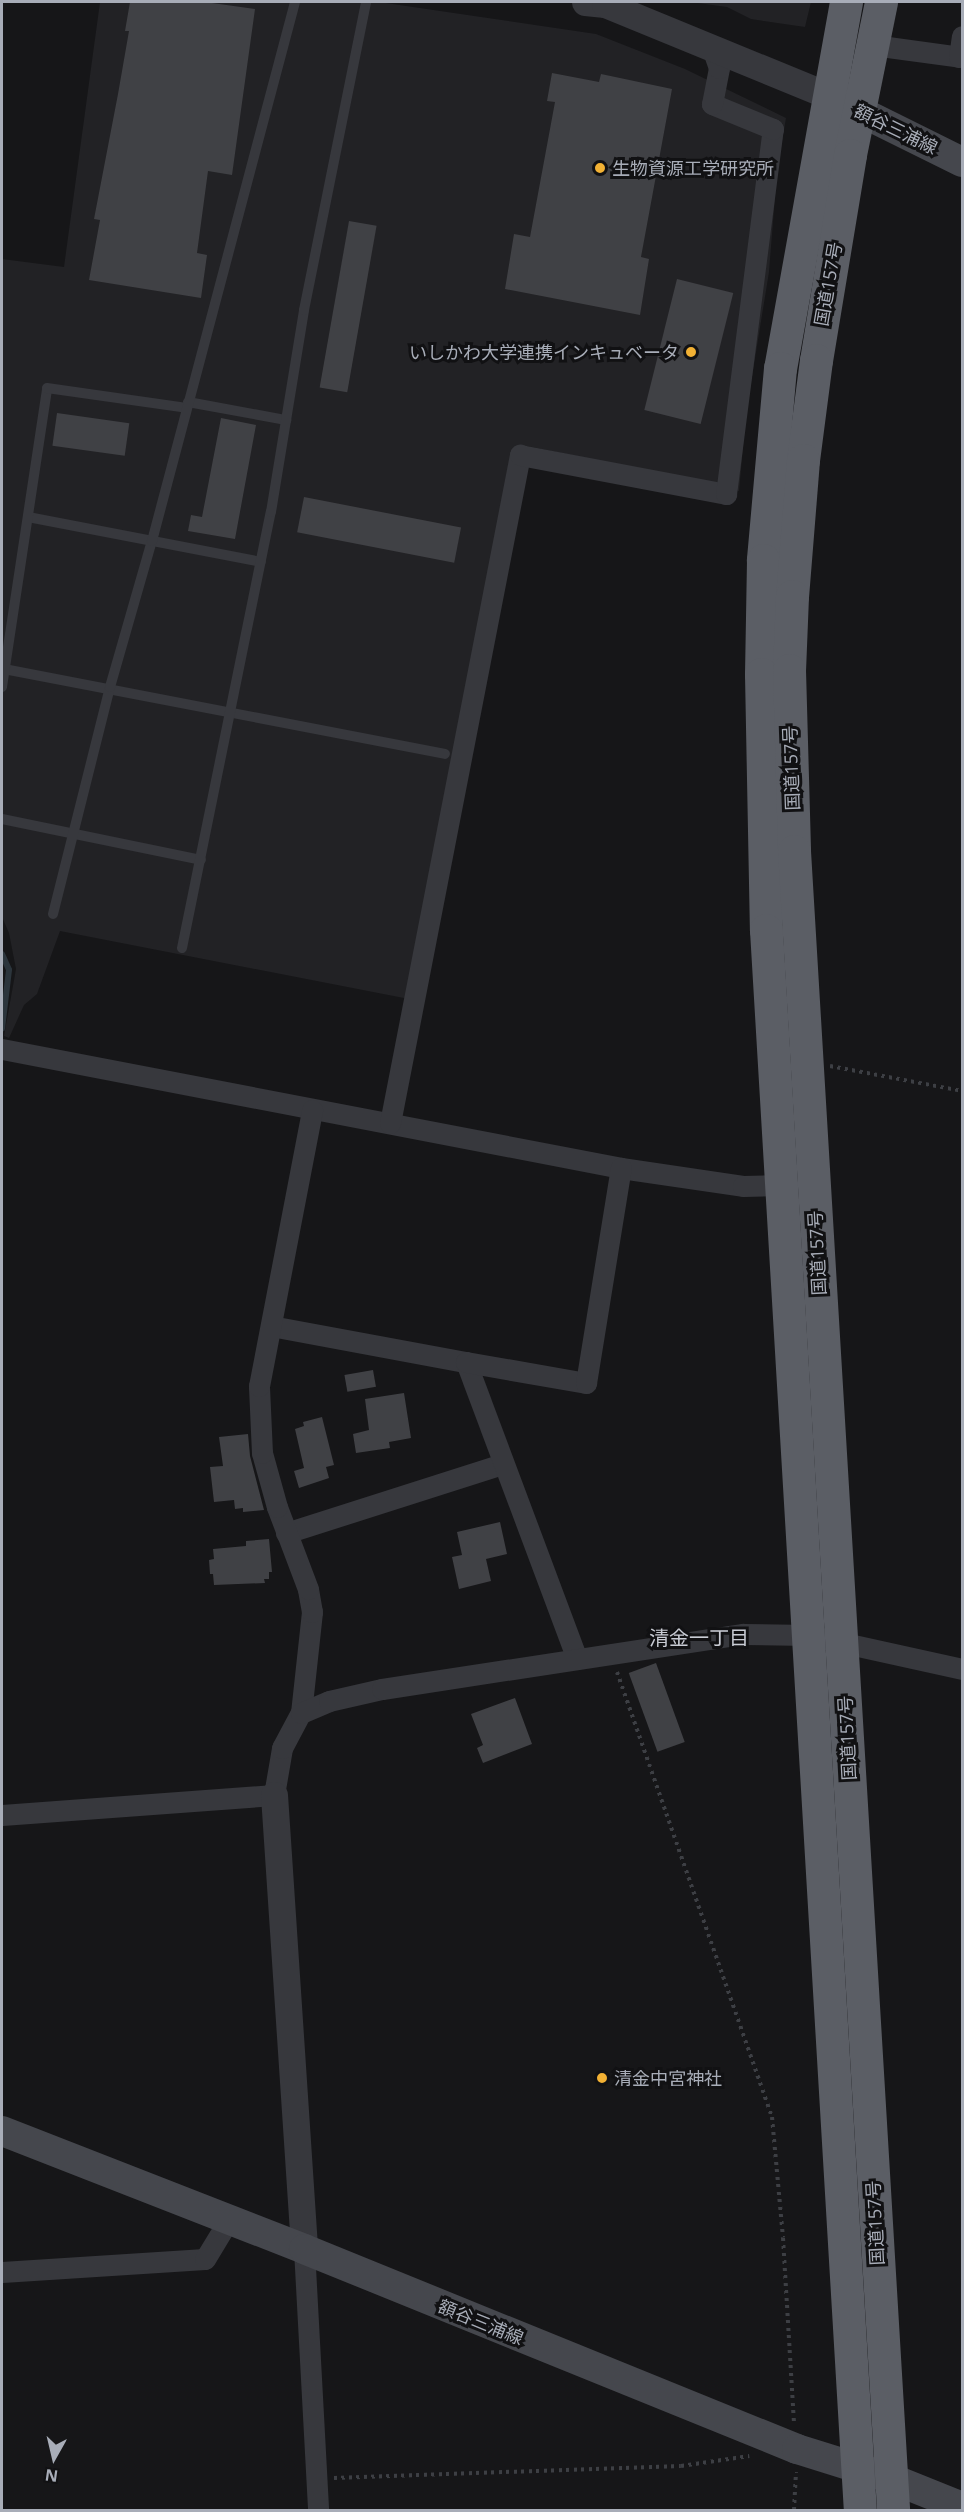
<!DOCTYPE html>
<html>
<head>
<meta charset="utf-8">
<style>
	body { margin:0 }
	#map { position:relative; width:964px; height:2512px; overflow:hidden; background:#161618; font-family:"Open Sans","Noto Sans JP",sans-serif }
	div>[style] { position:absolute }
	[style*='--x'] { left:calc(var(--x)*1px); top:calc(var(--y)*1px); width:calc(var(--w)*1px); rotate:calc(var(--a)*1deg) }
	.built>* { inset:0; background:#222225 }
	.stream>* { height:6px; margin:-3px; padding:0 3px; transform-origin:3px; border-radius:3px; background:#2c353c }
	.building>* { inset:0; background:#404145; transform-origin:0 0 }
	.path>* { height:4px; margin-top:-2px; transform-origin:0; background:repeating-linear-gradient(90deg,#3d3f44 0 3px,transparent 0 7.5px) }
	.service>* { height:10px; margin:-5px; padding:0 5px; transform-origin:5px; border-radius:5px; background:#37383d }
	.minor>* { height:21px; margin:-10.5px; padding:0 10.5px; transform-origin:10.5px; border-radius:10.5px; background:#37383d }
	.tertiary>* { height:27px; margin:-13.5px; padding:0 13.5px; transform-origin:13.5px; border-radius:13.5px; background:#37383d }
	.secondary>* { height:30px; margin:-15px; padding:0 15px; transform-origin:15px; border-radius:15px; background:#45474d }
	.trunk>* { height:33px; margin:-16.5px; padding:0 16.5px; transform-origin:16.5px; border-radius:16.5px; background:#5b5e65 }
	.dots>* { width:16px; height:16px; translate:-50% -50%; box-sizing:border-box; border:3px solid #111113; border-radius:50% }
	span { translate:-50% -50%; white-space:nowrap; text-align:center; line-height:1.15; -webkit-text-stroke:6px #111113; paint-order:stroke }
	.street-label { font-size:18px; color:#a8adb8 }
	.poi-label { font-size:18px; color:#a8adb8 }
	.left { translate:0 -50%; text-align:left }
	.right { translate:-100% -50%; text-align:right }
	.neighbourhood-label { font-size:20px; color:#c9ccd4 }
	.frame { position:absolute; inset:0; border:3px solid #a8adb8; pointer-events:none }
	.north { position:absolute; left:24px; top:2428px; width:60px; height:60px; -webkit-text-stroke:4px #111113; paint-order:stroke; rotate:188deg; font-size:16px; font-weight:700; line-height:24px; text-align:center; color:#a8adb8 }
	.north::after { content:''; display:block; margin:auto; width:21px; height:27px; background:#a8adb8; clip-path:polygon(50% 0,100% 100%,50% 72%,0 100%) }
</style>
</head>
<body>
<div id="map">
	<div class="built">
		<div style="clip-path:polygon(100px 2px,379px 2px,596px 34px,685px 69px,786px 118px,777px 172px,769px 272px,746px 414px,739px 491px,718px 485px,527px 446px,409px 999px,60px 931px,37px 994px,24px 1005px,9px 1038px,4px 1036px,16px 969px,9px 933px,2px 917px,2px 259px,64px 267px)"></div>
		<div style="clip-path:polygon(690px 2px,811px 2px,805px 27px,751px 19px,727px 7px)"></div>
	</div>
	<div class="stream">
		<div style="--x:2;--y:954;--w:17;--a:66"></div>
		<div style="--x:9;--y:970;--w:59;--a:96.8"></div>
	</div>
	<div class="building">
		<div style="clip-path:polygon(130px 2px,205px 2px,255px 9px,232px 175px,208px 171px,197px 253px,207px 255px,201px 298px,89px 280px,100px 220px,94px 219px,118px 94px,129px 31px,125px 31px)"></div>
		<div style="clip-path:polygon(552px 73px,599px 82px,601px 74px,672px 89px,641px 257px,649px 259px,640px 315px,505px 289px,514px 234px,530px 237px,555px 102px,547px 101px)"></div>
		<div style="left:349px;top:221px;width:28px;height:169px;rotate:10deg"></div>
		<div style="left:677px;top:279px;width:58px;height:135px;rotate:14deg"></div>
		<div style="left:57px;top:413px;width:73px;height:33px;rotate:8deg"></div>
		<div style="clip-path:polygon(221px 418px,256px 425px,235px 539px,188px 531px,191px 515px,202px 517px)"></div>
		<div style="left:304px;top:497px;width:160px;height:36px;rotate:11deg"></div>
		<div style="left:373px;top:1370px;width:17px;height:29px;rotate:80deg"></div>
		<div style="clip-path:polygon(404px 1393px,411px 1438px,389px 1442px,390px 1448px,356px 1453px,353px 1434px,369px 1430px,365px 1399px)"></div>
		<div style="clip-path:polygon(322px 1417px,334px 1465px,326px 1467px,329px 1478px,299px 1488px,294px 1471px,304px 1468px,295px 1429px,304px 1426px,303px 1422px)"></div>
		<div style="clip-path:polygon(248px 1434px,250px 1456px,264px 1510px,243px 1512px,243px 1508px,235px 1509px,234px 1500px,214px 1502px,210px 1467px,223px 1466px,219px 1437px)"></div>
		<div style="clip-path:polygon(500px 1522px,507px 1554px,486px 1559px,491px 1581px,459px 1589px,452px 1557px,462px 1555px,457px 1532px)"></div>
		<div style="clip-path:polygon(269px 1539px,272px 1572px,269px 1572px,269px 1579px,264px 1579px,265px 1583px,214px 1585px,213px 1574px,210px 1574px,209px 1560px,214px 1559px,213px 1549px,246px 1546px,246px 1541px)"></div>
		<div style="left:656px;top:1663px;width:84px;height:29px;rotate:70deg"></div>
		<div style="clip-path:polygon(515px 1698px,532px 1744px,483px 1763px,477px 1748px,483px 1745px,471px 1714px)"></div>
	</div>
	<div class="path">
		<div style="--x:830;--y:1066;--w:134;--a:10.7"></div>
		<div style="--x:617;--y:1672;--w:471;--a:70.8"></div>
		<div style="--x:772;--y:2117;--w:121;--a:84.8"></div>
		<div style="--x:783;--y:2238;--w:185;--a:86.6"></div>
		<div style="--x:334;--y:2478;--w:347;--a:-2"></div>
		<div style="--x:681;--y:2466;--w:69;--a:-8.4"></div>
		<div style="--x:794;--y:2510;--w:38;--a:-87"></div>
	</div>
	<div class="service">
		<div style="--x:188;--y:402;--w:100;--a:10.4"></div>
		<div style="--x:28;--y:517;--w:237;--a:10.9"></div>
		<div style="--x:4;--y:669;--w:449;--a:10.9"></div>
		<div style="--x:2;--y:687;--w:302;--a:-81.4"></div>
		<div style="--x:47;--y:388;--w:141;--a:8.1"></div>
		<div style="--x:2;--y:819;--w:203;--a:11.6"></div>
		<div style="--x:53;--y:914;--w:234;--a:-75.9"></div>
		<div style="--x:110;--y:687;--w:152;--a:-74"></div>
		<div style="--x:152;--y:541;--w:558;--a:-75.14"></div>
		<div style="--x:182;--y:948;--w:445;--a:-78.5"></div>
		<div style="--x:271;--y:512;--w:205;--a:-80.7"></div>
		<div style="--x:304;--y:310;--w:314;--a:-78.6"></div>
	</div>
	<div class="minor">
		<div style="--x:873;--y:45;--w:90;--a:7.7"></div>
		<div style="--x:959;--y:57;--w:21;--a:-82"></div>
		<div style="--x:2;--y:1049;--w:630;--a:10.88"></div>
		<div style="--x:621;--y:1168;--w:123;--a:8.4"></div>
		<div style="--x:743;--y:1186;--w:40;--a:-1.4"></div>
		<div style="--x:390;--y:1123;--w:681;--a:-78.99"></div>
		<div style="--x:520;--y:455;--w:210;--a:10.7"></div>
		<div style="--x:726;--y:494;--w:368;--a:-82.7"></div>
		<div style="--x:773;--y:129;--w:66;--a:-157.7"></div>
		<div style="--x:712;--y:104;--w:37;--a:-79"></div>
		<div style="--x:719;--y:68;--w:18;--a:-109"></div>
		<div style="--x:271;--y:1326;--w:198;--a:10.5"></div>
		<div style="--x:286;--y:1533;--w:227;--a:-17.7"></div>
		<div style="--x:577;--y:1659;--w:317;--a:-110.5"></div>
		<div style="--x:466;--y:1362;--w:122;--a:9.9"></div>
		<div style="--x:586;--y:1383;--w:218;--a:-80.8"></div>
		<div style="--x:301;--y:1713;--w:102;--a:-83.8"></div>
		<div style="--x:312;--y:1612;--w:23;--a:-100"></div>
		<div style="--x:308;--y:1589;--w:88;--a:-110.7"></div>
		<div style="--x:277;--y:1507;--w:56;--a:-105.5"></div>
		<div style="--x:262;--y:1453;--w:67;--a:-92.6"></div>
		<div style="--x:259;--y:1386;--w:281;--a:-79.1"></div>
		<div style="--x:2;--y:1815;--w:273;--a:-4.2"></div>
		<div style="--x:274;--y:1795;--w:48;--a:-80.3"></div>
		<div style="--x:282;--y:1748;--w:40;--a:-62"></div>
		<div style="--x:301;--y:1713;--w:30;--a:-23"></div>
		<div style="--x:329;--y:1701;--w:54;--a:-12.8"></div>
		<div style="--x:382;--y:1689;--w:365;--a:-8.7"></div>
		<div style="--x:743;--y:1634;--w:65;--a:0.9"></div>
		<div style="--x:808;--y:1635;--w:158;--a:12.4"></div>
		<div style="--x:304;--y:2249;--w:261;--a:86.9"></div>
		<div style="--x:2;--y:2272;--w:203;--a:-3.7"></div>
		<div style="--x:205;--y:2259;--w:44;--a:-58.8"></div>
	</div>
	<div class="tertiary">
		<div style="--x:585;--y:2;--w:20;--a:6"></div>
		<div style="--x:605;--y:4;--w:242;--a:22.3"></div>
		<div style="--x:274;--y:1795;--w:455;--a:86.2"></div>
	</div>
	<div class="secondary">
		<div style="--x:839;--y:101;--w:137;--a:26.4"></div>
		<div style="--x:2;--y:2131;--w:324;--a:21.3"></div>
		<div style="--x:304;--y:2249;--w:532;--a:22.08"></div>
		<div style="--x:797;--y:2449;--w:97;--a:17.3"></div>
		<div style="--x:890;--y:2478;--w:78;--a:21.9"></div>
	</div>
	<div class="trunk">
		<div style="--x:846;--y:2;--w:372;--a:100.2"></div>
		<div style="--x:780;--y:368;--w:193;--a:95.1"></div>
		<div style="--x:763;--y:560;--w:114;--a:91"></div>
		<div style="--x:761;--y:674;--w:256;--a:88.9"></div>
		<div style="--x:766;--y:930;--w:1583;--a:86.6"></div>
		<div style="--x:881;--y:2;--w:156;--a:101.5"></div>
		<div style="--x:850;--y:155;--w:208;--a:99.4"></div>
		<div style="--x:816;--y:360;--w:101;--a:97.4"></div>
		<div style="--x:803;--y:460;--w:136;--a:94.6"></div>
		<div style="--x:792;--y:596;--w:74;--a:92.3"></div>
		<div style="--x:789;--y:670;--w:181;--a:88.4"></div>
		<div style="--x:794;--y:851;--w:1662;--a:86.58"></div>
	</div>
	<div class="dots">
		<div style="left:600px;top:168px;background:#f2b134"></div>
		<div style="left:691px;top:352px;background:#f2b134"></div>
		<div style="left:602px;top:2078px;background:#f2b134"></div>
	</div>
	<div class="street-label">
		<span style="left:896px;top:129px;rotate:26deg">額谷三浦線</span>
		<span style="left:828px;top:284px;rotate:-80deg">国道157号</span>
		<span style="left:791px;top:768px;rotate:-92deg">国道157号</span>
		<span style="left:817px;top:1253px;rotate:-93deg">国道157号</span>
		<span style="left:847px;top:1738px;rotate:-93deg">国道157号</span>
		<span style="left:875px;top:2223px;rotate:-93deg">国道157号</span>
		<span style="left:481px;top:2322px;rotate:22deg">額谷三浦線</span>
	</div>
	<div class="poi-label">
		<span class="left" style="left:612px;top:168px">生物資源工学研究所</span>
		<span class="right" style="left:679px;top:352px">いしかわ大学連携インキュベータ</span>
		<span class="left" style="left:614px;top:2078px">清金中宮神社</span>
	</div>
	<div class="neighbourhood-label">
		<span style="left:699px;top:1637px">清金一丁目</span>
	</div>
	<div class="frame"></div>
	<div class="north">N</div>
</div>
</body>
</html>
